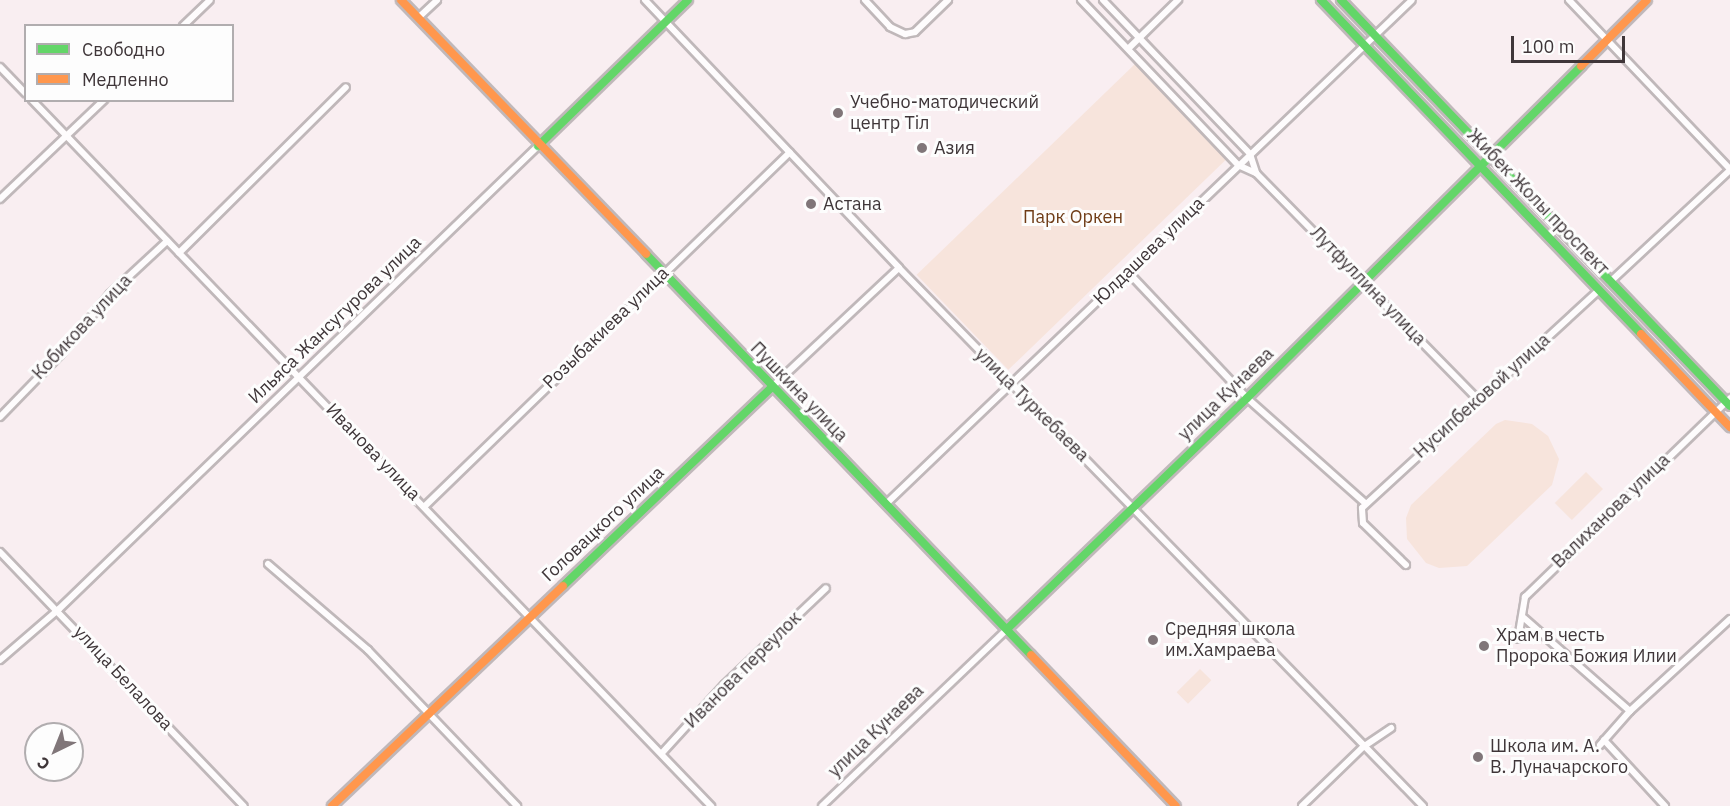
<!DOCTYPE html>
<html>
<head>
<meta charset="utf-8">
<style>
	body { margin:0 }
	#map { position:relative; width:1730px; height:806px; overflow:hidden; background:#f9eef1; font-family:"IBM Plex Sans",sans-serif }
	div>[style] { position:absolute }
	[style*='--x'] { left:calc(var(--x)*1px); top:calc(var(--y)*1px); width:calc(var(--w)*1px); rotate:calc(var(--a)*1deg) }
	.green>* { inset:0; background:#f7e4dc; transform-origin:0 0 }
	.roads { filter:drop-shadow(2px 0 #c0b8ba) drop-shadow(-2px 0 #c0b8ba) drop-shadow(0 2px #c0b8ba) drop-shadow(0 -2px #c0b8ba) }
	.street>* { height:6px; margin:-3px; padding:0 3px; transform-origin:3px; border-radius:3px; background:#fefcfd }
	.fast>* { height:8px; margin:-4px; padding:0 4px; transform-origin:4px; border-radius:4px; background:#63d668 }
	.slow>* { height:8px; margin:-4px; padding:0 4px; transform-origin:4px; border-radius:4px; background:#ff974d }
	.dots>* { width:16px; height:16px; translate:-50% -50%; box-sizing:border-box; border:3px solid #fdfdfd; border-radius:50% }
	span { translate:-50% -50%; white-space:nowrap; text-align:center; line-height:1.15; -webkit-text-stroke:6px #fdfdfd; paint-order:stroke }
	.poi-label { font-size:18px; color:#3f3639 }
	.left { translate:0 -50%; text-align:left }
	.street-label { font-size:18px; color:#3f3639 }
	.park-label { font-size:18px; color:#6f3c17 }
	.legend { position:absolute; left:24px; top:24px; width:210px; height:78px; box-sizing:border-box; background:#fdfdfd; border:2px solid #b1adaf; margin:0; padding:8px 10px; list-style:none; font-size:18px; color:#3f3639 }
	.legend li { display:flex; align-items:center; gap:12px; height:30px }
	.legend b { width:30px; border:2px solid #b1adaf }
	.north { position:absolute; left:24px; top:722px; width:60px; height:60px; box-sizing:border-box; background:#fdfdfd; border:2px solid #b1adaf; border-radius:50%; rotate:223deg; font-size:16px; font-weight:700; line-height:24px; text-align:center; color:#3f3639 }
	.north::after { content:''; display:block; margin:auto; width:21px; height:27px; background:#807679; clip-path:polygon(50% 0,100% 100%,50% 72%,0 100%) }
	.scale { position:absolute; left:1511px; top:36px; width:114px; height:27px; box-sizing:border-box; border:3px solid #3f3639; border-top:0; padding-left:8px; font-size:18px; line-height:21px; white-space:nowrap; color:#3f3639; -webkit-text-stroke:4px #fdfdfd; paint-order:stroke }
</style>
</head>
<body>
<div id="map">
	<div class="green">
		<div style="left:1136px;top:63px;width:132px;height:305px;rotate:46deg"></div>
		<div style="clip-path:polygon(1505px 420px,1532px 424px,1548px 436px,1559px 459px,1552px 485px,1467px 566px,1439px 568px,1426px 563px,1407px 539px,1406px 518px,1411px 505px,1496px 424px)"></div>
		<div style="left:1586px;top:472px;width:24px;height:44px;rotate:45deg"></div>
		<div style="left:1200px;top:669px;width:16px;height:33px;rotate:45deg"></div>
	</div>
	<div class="roads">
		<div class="street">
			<div style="--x:645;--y:0;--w:369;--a:46.5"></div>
			<div style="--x:899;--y:268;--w:751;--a:45.76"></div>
			<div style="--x:865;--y:0;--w:37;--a:47"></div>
			<div style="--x:890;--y:27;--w:17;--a:25"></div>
			<div style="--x:905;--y:34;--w:10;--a:-11"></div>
			<div style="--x:915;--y:32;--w:46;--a:-44.1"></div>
			<div style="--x:1081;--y:0;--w:228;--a:46.4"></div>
			<div style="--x:1238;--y:165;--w:20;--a:24"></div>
			<div style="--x:1256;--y:173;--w:318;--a:45.6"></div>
			<div style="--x:1103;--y:0;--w:213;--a:46.3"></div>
			<div style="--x:1250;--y:154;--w:20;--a:72"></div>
			<div style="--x:1569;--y:0;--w:233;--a:46.4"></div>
			<div style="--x:418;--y:18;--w:26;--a:-43"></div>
			<div style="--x:183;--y:26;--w:37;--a:-44"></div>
			<div style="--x:1129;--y:48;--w:69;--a:-44.4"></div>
			<div style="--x:0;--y:67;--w:37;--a:46"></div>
			<div style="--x:32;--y:100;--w:980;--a:46.12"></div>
			<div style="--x:0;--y:199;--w:144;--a:-43.6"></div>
			<div style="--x:179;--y:253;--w:235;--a:-44.8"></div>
			<div style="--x:1128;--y:272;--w:173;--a:46.6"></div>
			<div style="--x:1247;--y:398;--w:158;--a:41.7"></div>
			<div style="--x:1610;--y:282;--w:164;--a:-43"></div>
			<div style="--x:771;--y:388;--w:175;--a:-43.2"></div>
			<div style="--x:0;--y:417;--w:86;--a:-45.9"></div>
			<div style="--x:60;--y:355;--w:79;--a:-50.7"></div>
			<div style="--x:110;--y:294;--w:78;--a:-42.9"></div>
			<div style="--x:886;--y:504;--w:728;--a:-43.78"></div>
			<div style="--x:425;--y:506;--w:508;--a:-44.12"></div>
			<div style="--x:0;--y:552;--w:352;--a:46.2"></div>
			<div style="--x:268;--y:564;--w:132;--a:40.7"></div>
			<div style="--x:368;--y:650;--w:216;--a:46.3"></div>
			<div style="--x:1406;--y:565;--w:60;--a:-135.7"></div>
			<div style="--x:1363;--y:523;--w:15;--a:-94"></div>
			<div style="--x:1362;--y:508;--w:322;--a:-42.6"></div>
			<div style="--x:1524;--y:618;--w:141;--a:41.3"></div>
			<div style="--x:1518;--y:639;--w:43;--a:-80.5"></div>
			<div style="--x:1525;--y:597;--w:286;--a:-44.1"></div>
			<div style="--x:0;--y:660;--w:78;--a:-40.8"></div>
			<div style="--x:59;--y:609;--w:666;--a:-44.03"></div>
			<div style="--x:1604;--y:740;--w:90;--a:47.3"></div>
			<div style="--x:1600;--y:745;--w:45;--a:-48.6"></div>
			<div style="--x:1630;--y:711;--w:136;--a:-42.6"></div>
			<div style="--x:662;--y:753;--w:93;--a:-47.6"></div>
			<div style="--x:725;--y:684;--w:139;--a:-43.5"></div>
			<div style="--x:822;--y:806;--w:256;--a:-43.7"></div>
			<div style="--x:1302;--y:806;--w:85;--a:-44"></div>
			<div style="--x:1363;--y:747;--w:34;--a:-34"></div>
		</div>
		<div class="fast">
			<div style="--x:1321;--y:0;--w:463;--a:46.2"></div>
			<div style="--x:1341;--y:0;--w:562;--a:46.23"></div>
			<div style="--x:538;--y:146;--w:209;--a:-44.2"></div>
			<div style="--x:646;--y:254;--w:556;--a:46.17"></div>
			<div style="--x:563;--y:586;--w:287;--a:-43.6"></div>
			<div style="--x:1007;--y:629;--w:333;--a:-43.9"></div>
			<div style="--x:1247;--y:398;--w:471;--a:-44.8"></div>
		</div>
		<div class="slow">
			<div style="--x:401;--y:0;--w:353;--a:46"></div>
			<div style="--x:1581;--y:66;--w:93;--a:-45"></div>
			<div style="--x:1641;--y:334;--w:129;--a:46.3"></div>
			<div style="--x:1031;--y:655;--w:209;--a:46.2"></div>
			<div style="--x:332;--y:806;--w:319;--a:-43.6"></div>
		</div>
	</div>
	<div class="dots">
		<div style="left:838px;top:113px;background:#807679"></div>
		<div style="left:922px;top:148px;background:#807679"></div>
		<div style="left:811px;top:204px;background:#807679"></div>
		<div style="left:1153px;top:640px;background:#807679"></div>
		<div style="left:1484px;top:646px;background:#807679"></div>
		<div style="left:1478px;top:757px;background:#807679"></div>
	</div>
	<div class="poi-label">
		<span class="left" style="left:850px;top:113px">Учебно-матодический<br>центр Тіл</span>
		<span class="left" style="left:934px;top:148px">Азия</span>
		<span class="left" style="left:823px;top:204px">Астана</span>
		<span class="left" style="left:1165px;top:640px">Средняя школа<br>им.Хамраева</span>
		<span class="left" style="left:1496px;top:646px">Храм в честь<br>Пророка Божия Илии</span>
		<span class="left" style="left:1490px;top:757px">Школа им. А.<br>В. Луначарского</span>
	</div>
	<div class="street-label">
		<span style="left:1538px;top:202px;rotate:46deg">Жибек Жолы проспект</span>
		<span style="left:1149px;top:251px;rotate:-44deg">Юлдашева улица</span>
		<span style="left:1368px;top:286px;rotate:46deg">Лутфуллина улица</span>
		<span style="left:335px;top:320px;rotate:-44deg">Ильяса Жансугурова улица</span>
		<span style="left:82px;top:327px;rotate:-47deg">Кобикова улица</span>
		<span style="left:606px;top:328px;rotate:-44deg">Розыбакиева улица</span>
		<span style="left:799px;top:392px;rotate:46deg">Пушкина улица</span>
		<span style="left:1226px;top:394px;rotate:-44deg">улица Кунаева</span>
		<span style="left:1482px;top:396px;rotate:-42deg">Нусипбековой улица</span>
		<span style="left:1032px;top:405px;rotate:45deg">улица Туркебаева</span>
		<span style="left:373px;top:452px;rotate:46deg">Иванова улица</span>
		<span style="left:1611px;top:511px;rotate:-44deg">Валиханова улица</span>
		<span style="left:603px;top:524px;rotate:-43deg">Головацкого улица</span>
		<span style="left:743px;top:670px;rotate:-45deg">Иванова переулок</span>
		<span style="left:123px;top:678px;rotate:47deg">улица Белалова</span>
		<span style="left:876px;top:731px;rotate:-44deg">улица Кунаева</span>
	</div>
	<div class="park-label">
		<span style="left:1073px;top:217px">Парк Оркен</span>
	</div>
	<ul class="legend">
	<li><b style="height:8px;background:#63d668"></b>Свободно</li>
	<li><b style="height:8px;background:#ff974d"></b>Медленно</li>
	</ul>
	<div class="north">С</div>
	<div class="scale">100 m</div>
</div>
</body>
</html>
